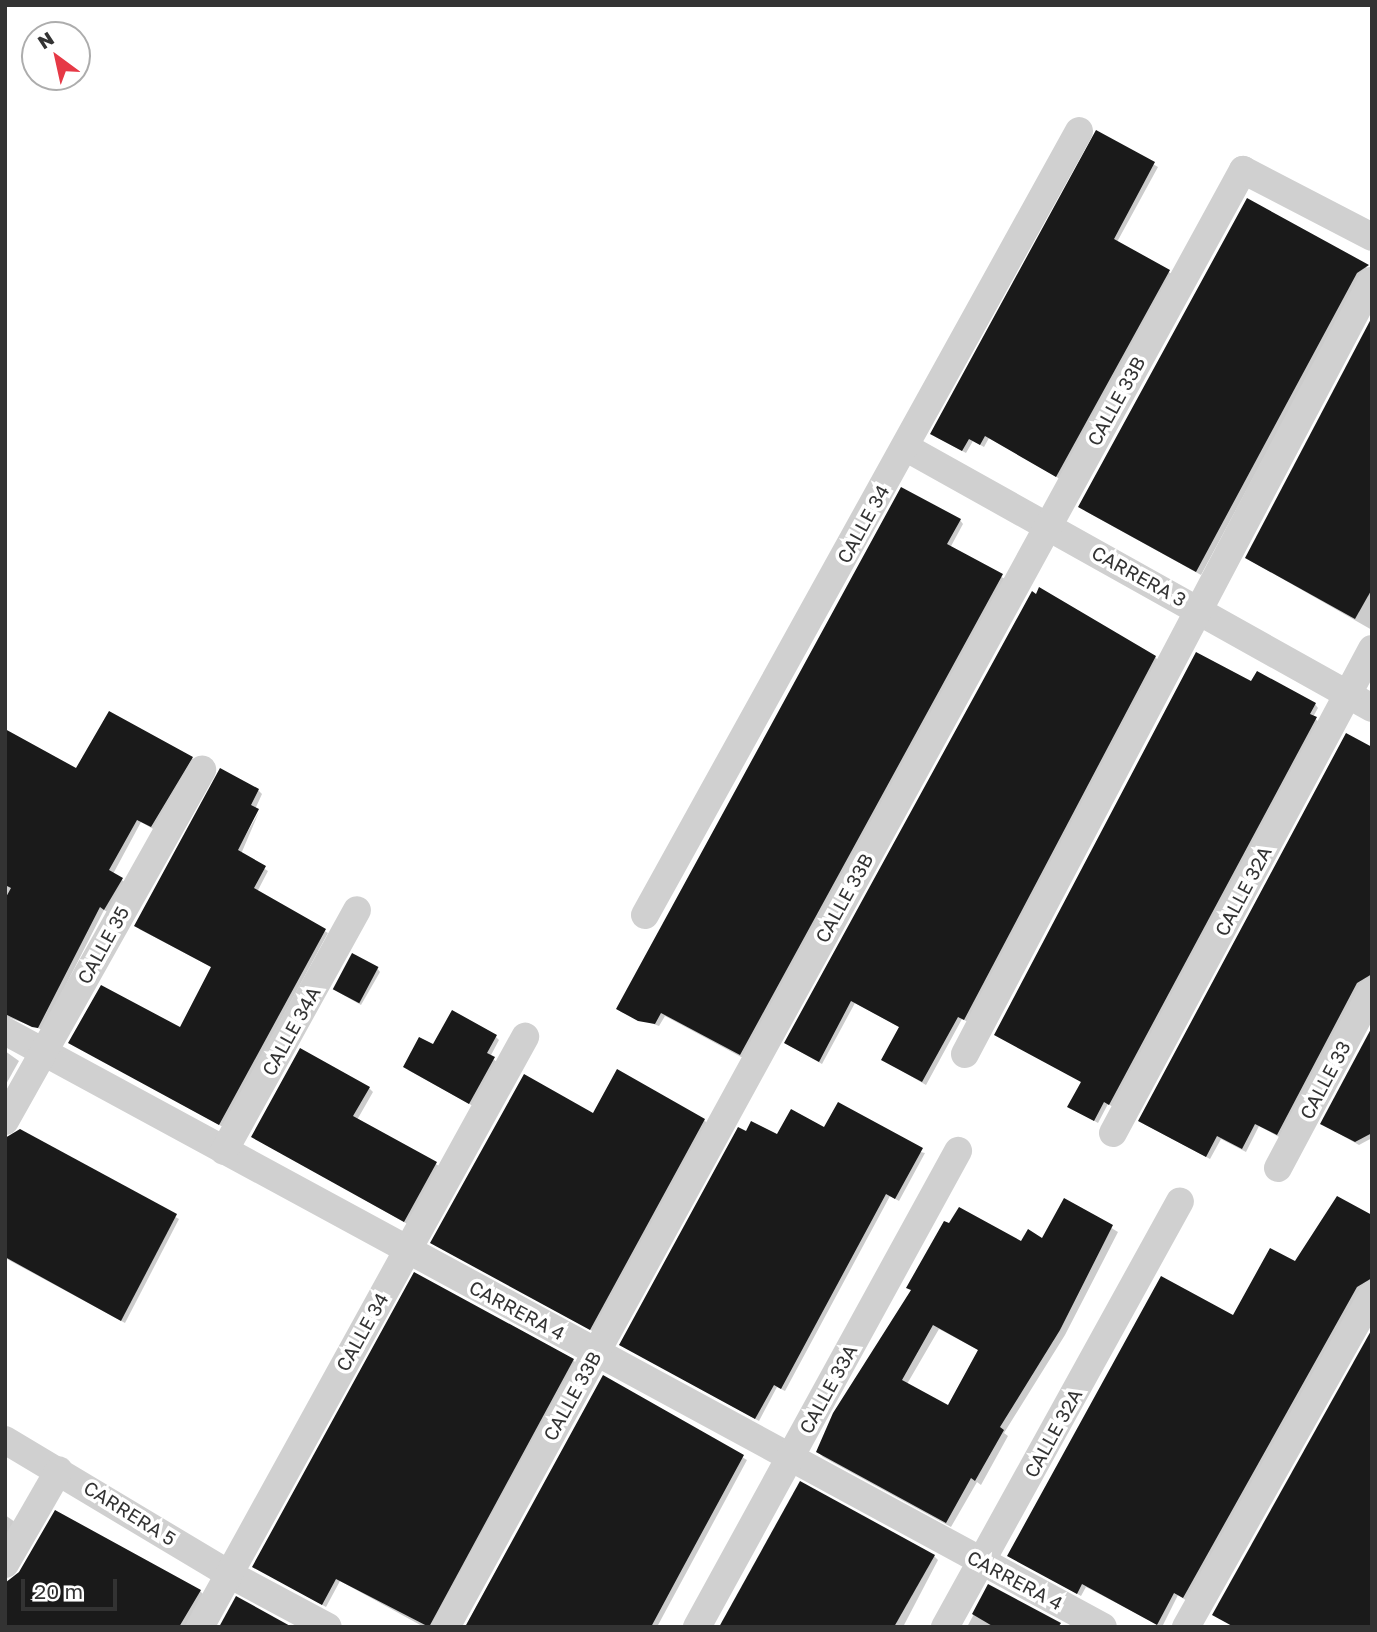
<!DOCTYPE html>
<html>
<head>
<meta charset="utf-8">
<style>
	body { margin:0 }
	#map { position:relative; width:1377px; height:1632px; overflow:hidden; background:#fff; font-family:"Golos Text",sans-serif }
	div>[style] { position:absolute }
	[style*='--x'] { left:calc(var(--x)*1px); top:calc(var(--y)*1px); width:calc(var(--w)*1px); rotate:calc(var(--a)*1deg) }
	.shadow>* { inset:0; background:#0003 }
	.building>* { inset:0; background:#1a1a1a; transform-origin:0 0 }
	.minor>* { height:28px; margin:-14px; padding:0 14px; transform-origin:14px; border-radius:14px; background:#d0d0d0 }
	span { translate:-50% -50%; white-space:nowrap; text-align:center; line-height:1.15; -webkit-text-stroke:7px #fff; paint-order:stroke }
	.street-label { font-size:19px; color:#333 }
	.frame { position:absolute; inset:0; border:7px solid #333; pointer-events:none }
	.north { position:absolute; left:21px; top:21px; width:70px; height:70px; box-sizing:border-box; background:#fff; border:2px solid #adadad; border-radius:50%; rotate:327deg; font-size:19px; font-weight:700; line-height:28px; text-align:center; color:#333 }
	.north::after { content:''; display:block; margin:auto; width:24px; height:32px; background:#e63946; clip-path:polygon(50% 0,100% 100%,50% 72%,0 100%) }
	.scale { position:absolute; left:21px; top:1579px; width:96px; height:32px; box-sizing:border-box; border:4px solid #333; border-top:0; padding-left:9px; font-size:21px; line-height:24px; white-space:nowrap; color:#333; -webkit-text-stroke:5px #fff; paint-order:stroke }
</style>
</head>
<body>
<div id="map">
	<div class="shadow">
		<div style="clip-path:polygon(1097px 132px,1158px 167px,1117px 242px,1172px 274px,1060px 479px,989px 438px,984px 447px,973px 441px,966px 453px,936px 437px)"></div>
		<div style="clip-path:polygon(1247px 200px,1371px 270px,1361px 277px,1201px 575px,1085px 511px)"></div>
		<div style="clip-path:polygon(1372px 321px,1372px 630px,1251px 561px)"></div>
		<div style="clip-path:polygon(960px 520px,963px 524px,950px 548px,1005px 579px,743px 1058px,665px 1016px,659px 1026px,621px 1012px,618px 1009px)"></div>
		<div style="clip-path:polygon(1155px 657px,1158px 660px,968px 1022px,962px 1019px,926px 1085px,883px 1060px,901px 1028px,855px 1003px,822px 1064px,790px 1046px,786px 1043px)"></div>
		<div style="clip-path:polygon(1252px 684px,1315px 704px,1318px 708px,1313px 717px,1319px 722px,1113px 1107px,1108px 1104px,1098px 1123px,1070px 1107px)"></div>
		<div style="clip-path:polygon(5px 731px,77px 770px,192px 758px,195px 762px,155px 830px,141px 822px,113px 874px,126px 883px,109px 913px,104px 910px,43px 1030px,10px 1018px,5px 1020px)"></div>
		<div style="clip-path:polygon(1372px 749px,1372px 980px,1281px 1138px,1259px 1126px,1246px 1152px,1221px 1139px,1210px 1159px,1144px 1124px)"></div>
		<div style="clip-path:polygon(258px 790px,262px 794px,233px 857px,259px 812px,241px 854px,268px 871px,257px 892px,328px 933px,223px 1127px,70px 1043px,180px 1029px,213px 968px,139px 929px)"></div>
		<div style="clip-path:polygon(377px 968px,380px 972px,361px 1005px,338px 992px)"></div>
		<div style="clip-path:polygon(1372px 1031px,1372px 1138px,1359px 1145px,1322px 1124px)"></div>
		<div style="clip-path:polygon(496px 1037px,499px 1040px,490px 1057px,497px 1062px,473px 1106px,408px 1070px,433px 1047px)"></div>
		<div style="clip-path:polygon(5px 1051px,19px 1061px,5px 1086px)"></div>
		<div style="clip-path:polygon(369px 1088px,373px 1092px,357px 1120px,441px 1167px,409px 1225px,255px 1137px)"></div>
		<div style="clip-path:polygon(594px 1116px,704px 1120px,708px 1124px,594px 1332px,433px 1243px)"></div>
		<div style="clip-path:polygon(825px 1130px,925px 1153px,899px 1201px,890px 1196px,785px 1391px,777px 1387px,759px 1421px,621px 1345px,747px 1133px,778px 1137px)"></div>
		<div style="clip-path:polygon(26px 1134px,179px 1219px,125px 1323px,5px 1258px,5px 1172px)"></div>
		<div style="clip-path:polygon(evenodd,1065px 1200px,1118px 1232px,1065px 1335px,1004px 1433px,1008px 1436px,981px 1485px,977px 1482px,951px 1527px,823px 1457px,818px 1452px,835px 1414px,1022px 1244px,1043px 1240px,1065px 1200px,939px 1329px,980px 1351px,949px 1407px,907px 1384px,939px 1329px)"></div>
		<div style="clip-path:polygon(1372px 1219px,1372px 1284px,1187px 1601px,1178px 1595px,1162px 1627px,1086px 1587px,1081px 1596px,1009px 1556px,1234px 1318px,1296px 1264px)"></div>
		<div style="clip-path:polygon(573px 1360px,577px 1364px,434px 1627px,424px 1627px,340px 1581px,326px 1607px,254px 1567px)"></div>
		<div style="clip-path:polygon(604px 1377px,747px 1460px,657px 1627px,465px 1627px)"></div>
		<div style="clip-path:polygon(56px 1512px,200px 1591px,204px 1595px,186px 1627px,5px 1627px,5px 1582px,20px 1574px)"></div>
		<div style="clip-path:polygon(5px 1515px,15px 1522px,5px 1540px)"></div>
		<div style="clip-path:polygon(934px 1556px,938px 1560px,903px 1627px,721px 1627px)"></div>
		<div style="clip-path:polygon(989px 1586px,1060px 1624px,1062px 1627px,967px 1627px)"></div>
	</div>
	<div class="building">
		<div style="clip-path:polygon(1096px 130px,1155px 162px,1114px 239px,1170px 270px,1056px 477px,985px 436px,980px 445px,969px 439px,962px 451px,930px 434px)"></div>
		<div style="clip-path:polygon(1247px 198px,1369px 265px,1357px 273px,1196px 572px,1078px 507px)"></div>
		<div style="clip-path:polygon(1372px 317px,1372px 589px,1355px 619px,1245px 558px)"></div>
		<div style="clip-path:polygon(901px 487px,961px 519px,947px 544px,1003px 574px,740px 1055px,661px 1013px,655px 1024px,638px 1021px,616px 1009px)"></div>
		<div style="clip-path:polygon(1039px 587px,1156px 656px,964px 1020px,958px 1017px,922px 1082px,881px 1060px,899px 1027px,851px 1001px,819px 1062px,784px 1043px,1032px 591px,1036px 594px)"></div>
		<div style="clip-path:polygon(1196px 652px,1251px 681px,1257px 671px,1316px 703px,1310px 714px,1317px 717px,1109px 1105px,1104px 1102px,1094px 1121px,1067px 1107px,1081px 1082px,994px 1035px)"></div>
		<div style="clip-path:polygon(109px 711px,193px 757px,151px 827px,137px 820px,109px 870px,123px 878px,104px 910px,100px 907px,38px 1028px,32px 1027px,5px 1014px,5px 899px,11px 888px,5px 885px,5px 729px,76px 768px)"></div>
		<div style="clip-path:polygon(1346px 733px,1372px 747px,1372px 974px,1357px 983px,1277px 1135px,1255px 1124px,1242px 1149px,1217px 1136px,1206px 1157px,1138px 1121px)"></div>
		<div style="clip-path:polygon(220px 768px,259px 789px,251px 805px,259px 809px,238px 850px,266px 866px,254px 888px,326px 929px,219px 1125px,68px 1043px,101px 985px,180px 1027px,211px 967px,134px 926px)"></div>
		<div style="left:352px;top:953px;width:30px;height:41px;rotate:28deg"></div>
		<div style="clip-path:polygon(452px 1010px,497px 1035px,487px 1053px,495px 1057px,469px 1104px,403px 1067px,419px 1037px,433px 1044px)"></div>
		<div style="clip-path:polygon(1372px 1027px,1372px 1133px,1355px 1142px,1320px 1124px)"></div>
		<div style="clip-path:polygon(300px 1048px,370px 1087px,353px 1116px,437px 1162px,404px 1222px,251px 1137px)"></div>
		<div style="clip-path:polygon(617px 1069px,705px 1119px,590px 1330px,430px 1243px,524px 1074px,593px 1113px)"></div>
		<div style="clip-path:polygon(838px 1102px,923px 1148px,895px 1199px,886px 1194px,781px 1389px,774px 1385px,755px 1419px,619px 1345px,738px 1127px,746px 1131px,751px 1121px,777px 1134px,791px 1109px,824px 1127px)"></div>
		<div style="clip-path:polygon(20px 1129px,177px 1214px,121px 1321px,5px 1257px,5px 1138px)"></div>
		<div style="clip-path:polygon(1337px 1196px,1372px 1215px,1372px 1278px,1357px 1287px,1183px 1598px,1174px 1593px,1157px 1625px,1082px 1584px,1077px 1594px,1007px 1556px,1161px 1276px,1233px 1315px,1270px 1248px,1295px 1261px)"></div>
		<div style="clip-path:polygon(evenodd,1064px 1198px,1113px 1225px,1060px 1330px,1000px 1427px,1004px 1430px,975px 1481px,971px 1478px,946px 1523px,816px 1452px,833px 1413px,911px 1290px,906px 1288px,944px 1221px,949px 1223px,959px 1207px,1021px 1241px,1028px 1229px,1042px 1238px,1064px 1198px,933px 1325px,978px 1350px,948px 1405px,902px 1380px,933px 1325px)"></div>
		<div style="clip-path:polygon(414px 1272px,574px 1359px,429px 1627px,336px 1579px,322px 1605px,252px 1567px)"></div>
		<div style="clip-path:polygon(1372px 1329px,1372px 1627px,1234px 1627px,1212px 1615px)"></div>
		<div style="clip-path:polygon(603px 1375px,744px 1455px,680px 1573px,651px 1627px,465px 1627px)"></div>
		<div style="clip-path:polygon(800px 1481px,935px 1555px,894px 1627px,719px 1627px)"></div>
		<div style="clip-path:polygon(55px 1510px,201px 1590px,179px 1627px,5px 1627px,5px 1583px,19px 1572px)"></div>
		<div style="clip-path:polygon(988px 1584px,1061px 1623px,1058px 1627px,994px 1627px,972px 1614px)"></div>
		<div style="clip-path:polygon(236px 1596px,292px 1627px,219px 1627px)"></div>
	</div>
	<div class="minor">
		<div style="--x:905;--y:447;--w:535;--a:29.2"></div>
		<div style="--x:645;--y:915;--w:896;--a:-61.03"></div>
		<div style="--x:5;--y:1031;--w:1249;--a:28.49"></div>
		<div style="--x:965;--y:1054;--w:874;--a:-62.23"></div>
		<div style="--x:5;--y:1121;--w:403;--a:-60.7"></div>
		<div style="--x:1113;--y:1133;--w:549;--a:-61.85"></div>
		<div style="--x:224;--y:1151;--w:275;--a:-61.1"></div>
		<div style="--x:1278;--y:1168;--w:200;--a:-62"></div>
		<div style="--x:5;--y:1440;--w:261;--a:30.9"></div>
		<div style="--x:229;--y:1574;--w:112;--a:28.2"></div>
		<div style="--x:5;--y:1564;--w:108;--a:-60.1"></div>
		<div style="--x:200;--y:1627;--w:674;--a:-61.15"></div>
		<div style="--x:446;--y:1627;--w:1661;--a:-61.32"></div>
		<div style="--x:1243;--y:170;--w:145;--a:27.4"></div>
		<div style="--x:697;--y:1627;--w:543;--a:-61.26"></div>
		<div style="--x:945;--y:1627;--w:486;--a:-61.1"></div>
		<div style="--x:1186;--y:1627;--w:381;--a:-60.7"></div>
	</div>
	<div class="street-label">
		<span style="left:1116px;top:401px;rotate:-61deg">CALLE 33B</span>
		<span style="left:863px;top:524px;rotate:-61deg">CALLE 34</span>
		<span style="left:1139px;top:576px;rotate:29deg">CARRERA 3</span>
		<span style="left:1243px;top:891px;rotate:-62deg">CALLE 32A</span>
		<span style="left:844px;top:898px;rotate:-61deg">CALLE 33B</span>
		<span style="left:103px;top:945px;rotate:-61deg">CALLE 35</span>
		<span style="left:291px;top:1031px;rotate:-61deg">CALLE 34A</span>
		<span style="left:1325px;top:1080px;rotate:-62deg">CALLE 33</span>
		<span style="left:517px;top:1310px;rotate:28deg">CARRERA 4</span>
		<span style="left:362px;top:1332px;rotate:-61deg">CALLE 34</span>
		<span style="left:828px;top:1389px;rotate:-61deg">CALLE 33A</span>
		<span style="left:572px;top:1396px;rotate:-61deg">CALLE 33B</span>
		<span style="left:1053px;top:1433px;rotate:-61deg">CALLE 32A</span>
		<span style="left:130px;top:1513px;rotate:32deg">CARRERA 5</span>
		<span style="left:1015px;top:1580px;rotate:28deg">CARRERA 4</span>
	</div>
	<div class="frame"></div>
	<div class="north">N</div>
	<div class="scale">20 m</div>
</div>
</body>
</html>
